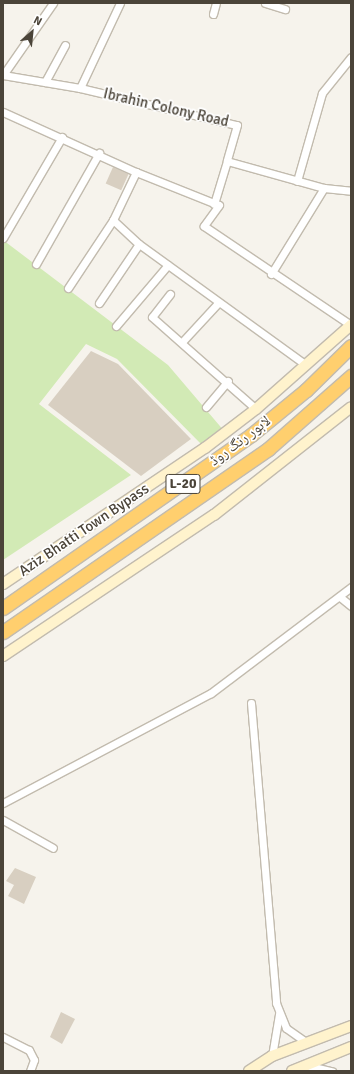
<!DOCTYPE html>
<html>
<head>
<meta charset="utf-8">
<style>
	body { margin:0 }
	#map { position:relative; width:354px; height:1074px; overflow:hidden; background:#f6f3ec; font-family:Signika,"Noto Naskh Arabic",sans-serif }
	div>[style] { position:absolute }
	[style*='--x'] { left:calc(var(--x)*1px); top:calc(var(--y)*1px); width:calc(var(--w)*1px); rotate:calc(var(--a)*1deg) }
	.green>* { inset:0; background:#d2eab5 }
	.building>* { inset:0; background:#d8cfc1; transform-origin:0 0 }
	.roads { filter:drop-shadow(1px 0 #c2bbae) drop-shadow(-1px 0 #c2bbae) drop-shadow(0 1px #c2bbae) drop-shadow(0 -1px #c2bbae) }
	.street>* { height:7px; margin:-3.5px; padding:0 3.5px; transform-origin:3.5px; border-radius:3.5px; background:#fff }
	.secondary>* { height:10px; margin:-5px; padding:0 5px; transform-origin:5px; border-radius:5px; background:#fff3cd }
	.highway>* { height:13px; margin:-6.5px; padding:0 6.5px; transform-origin:6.5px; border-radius:6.5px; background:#ffcf6e }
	span { translate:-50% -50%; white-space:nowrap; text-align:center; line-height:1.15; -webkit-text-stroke:3.5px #fff; paint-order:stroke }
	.shield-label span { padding:1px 3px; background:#fff; border:1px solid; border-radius:3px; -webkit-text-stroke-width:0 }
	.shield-label { font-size:14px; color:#4b4439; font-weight:700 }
	.street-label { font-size:15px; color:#4b4439 }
	.frame { position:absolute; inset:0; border:4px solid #4b4439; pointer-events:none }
	.north { position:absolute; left:12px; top:12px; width:40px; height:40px; -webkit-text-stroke:3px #fff; paint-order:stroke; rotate:27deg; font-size:11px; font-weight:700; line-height:16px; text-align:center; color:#4b4439 }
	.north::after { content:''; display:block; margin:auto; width:14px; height:18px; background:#4b4439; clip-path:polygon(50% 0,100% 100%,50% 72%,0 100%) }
</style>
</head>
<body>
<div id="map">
	<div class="green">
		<div style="clip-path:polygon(3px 240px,168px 365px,225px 432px,205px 448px,117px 359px,86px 344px,39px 404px,131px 475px,3px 560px)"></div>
	</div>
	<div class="building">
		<div style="left:113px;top:167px;width:17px;height:18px;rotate:24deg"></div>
		<div style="clip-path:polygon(91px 351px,118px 364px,191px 439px,141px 476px,48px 405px)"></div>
		<div style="clip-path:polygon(15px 868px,36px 877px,24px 904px,8px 896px,14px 885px,6px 881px)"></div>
		<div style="clip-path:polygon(61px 1012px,75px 1019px,62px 1044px,50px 1037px)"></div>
	</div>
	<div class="roads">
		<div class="street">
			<div style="--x:265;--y:3;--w:21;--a:17"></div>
			<div style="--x:213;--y:14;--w:11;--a:-75"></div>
			<div style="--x:3;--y:75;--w:78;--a:9.6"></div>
			<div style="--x:80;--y:88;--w:161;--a:13.3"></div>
			<div style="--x:237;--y:125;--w:37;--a:106"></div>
			<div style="--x:227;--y:161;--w:101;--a:15.6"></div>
			<div style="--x:324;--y:188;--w:27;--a:6"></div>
			<div style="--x:3;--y:75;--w:88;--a:-55.2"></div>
			<div style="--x:45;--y:82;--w:42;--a:-61.6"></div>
			<div style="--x:80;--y:88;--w:94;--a:-64.8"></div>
			<div style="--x:3;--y:112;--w:146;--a:24.3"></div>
			<div style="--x:136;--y:172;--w:53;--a:115.6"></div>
			<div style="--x:113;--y:220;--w:35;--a:43"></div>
			<div style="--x:139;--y:244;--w:206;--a:35.9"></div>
			<div style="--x:136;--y:172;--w:89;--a:21.7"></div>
			<div style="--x:219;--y:205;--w:26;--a:126"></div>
			<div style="--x:204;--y:226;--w:177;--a:34"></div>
			<div style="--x:297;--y:181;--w:91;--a:-74.1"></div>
			<div style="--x:322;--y:93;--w:46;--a:-51.1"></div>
			<div style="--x:214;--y:204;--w:45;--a:-73.2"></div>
			<div style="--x:3;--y:238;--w:117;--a:-59.7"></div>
			<div style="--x:36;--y:264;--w:128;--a:-60.4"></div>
			<div style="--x:271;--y:274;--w:101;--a:-58.4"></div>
			<div style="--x:68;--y:288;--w:82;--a:-56.5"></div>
			<div style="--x:170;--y:294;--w:29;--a:128"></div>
			<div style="--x:152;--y:317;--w:139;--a:41.5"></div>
			<div style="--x:99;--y:303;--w:71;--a:-55.9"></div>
			<div style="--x:116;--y:326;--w:80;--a:-49.6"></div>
			<div style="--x:182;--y:342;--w:53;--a:-47.3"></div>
			<div style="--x:206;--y:407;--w:34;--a:-50"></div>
			<div style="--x:340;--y:597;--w:14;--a:39"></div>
			<div style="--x:251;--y:703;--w:301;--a:85.2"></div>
			<div style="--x:276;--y:1003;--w:27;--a:68"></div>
			<div style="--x:286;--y:1028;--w:24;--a:35"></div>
			<div style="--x:3;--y:803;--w:235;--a:-27.9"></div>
			<div style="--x:211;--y:693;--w:176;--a:-37.1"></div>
			<div style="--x:3;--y:820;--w:57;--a:29.2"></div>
			<div style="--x:3;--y:1037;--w:29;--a:27"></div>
			<div style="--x:29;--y:1050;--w:11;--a:63"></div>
			<div style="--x:34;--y:1060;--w:12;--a:110"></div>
			<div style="--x:272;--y:1056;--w:43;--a:-80.5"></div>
			<div style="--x:305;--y:1065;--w:28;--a:13"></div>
		</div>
		<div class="secondary">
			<div style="--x:3;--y:584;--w:244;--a:-34"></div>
			<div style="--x:205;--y:448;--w:64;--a:-37.4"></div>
			<div style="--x:256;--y:409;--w:127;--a:-41.5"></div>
			<div style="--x:3;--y:656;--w:254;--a:-33.8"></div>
			<div style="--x:214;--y:515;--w:174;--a:-38.2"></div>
			<div style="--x:249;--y:1071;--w:27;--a:-33"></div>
			<div style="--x:272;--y:1056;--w:85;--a:-20.8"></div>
			<div style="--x:292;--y:1071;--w:64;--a:-22.1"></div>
		</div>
		<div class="highway">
			<div style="--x:3;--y:608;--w:302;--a:-34.9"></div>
			<div style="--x:251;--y:435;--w:71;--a:-39.3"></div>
			<div style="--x:306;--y:390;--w:63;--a:-44.4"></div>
			<div style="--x:3;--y:632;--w:322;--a:-34.6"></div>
			<div style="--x:268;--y:449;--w:111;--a:-41.3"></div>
		</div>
	</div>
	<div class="shield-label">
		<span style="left:183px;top:484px">L-20</span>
	</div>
	<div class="street-label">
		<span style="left:166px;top:108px;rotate:13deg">Ibrahin Colony Road</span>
		<span style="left:240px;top:441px;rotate:-37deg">لاہور رنگ روڈ</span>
		<span style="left:84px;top:530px;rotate:-34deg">Aziz Bhatti Town Bypass</span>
	</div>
	<div class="frame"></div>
	<div class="north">N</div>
</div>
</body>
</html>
